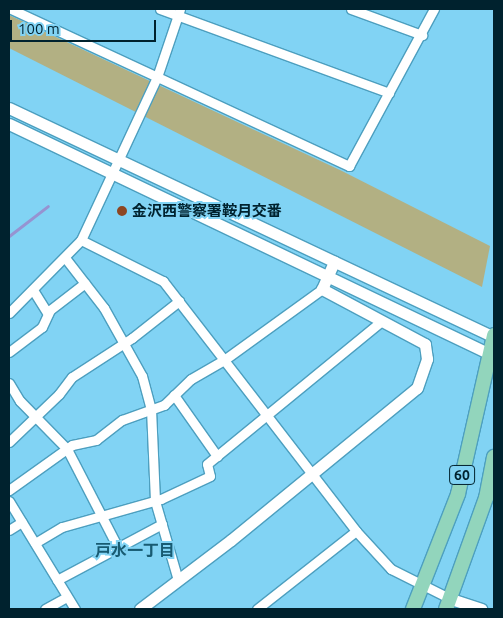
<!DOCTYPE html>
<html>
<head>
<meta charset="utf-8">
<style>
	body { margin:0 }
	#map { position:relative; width:503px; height:618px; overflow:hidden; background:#81d3f4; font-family:Ubuntu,"Noto Sans JP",sans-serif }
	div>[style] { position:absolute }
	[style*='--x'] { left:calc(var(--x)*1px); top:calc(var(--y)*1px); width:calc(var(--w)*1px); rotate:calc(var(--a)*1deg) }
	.green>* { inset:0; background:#b2b083 }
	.stream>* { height:3px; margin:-1.5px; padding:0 1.5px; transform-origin:1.5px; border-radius:1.5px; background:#9693d1 }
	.roads { filter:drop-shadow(1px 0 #4d9fbf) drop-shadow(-1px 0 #4d9fbf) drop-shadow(0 1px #4d9fbf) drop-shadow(0 -1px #4d9fbf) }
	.minor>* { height:9px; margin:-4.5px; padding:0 4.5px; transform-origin:4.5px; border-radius:4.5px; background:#fff }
	.tertiary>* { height:11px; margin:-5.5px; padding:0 5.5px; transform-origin:5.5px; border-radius:5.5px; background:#fff }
	.primary>* { height:14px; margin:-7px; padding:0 7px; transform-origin:7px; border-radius:7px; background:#92d5bc }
	.dots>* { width:14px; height:14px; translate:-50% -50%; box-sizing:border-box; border:2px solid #81d3f4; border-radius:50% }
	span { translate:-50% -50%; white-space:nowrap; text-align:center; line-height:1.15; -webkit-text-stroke:4px #81d3f4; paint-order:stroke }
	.shield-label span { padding:1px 4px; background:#81d3f4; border:1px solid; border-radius:4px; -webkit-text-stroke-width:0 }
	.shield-label { font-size:14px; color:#00222e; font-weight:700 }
	.poi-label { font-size:15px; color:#00222e; font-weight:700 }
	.left { translate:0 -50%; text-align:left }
	.neighbourhood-label { font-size:16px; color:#185b72; font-weight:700 }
	.frame { position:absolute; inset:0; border:10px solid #00222e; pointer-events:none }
	.scale { position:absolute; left:10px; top:20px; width:146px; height:22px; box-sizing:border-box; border:2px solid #00222e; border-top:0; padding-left:6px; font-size:15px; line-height:18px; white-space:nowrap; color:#00222e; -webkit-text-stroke:4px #81d3f4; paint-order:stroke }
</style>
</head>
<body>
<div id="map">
	<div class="green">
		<div style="clip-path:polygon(9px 15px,342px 171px,490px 246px,482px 287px,9px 48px)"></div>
	</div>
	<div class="stream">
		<div style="--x:9;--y:236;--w:49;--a:-37.6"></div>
	</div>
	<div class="roads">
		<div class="minor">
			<div style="--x:11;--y:9;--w:373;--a:24.9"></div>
			<div style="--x:349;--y:166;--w:179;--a:-61.6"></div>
			<div style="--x:160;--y:9;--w:244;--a:20.1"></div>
			<div style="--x:351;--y:9;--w:76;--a:20.1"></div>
			<div style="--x:81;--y:240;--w:92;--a:26.6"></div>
			<div style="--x:163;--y:281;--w:100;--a:52.3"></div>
			<div style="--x:224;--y:360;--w:121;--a:-35.9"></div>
			<div style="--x:66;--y:259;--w:62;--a:52.2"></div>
			<div style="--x:104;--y:308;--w:78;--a:60.8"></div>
			<div style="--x:142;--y:376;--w:34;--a:75"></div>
			<div style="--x:151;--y:409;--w:92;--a:87.5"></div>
			<div style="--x:155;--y:501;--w:82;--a:73.8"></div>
			<div style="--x:33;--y:290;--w:28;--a:58"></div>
			<div style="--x:9;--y:313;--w:103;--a:-45.4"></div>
			<div style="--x:81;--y:240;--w:180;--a:-65"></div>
			<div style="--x:157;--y:77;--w:72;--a:-71.3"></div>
			<div style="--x:9;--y:352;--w:41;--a:-37.1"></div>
			<div style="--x:42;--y:327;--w:19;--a:-65"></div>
			<div style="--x:50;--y:310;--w:44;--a:-37.6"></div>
			<div style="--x:9;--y:383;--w:21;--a:59"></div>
			<div style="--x:20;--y:401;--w:67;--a:45.6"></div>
			<div style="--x:67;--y:449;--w:109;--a:62.7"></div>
			<div style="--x:174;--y:395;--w:75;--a:54.8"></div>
			<div style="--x:9;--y:442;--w:69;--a:-43.8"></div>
			<div style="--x:59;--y:394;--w:21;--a:-53"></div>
			<div style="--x:72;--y:377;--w:72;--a:-33"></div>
			<div style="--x:132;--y:338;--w:60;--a:-38.2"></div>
			<div style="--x:9;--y:490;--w:77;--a:-35.5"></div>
			<div style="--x:72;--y:445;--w:25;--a:-12"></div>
			<div style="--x:96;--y:440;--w:33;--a:-38"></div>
			<div style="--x:122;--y:420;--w:45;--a:-19.7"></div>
			<div style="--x:164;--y:405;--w:37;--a:-44"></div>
			<div style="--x:191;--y:379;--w:38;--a:-30"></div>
			<div style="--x:224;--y:360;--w:216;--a:52.3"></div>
			<div style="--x:356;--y:531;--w:52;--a:47.4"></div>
			<div style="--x:391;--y:569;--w:67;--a:26.6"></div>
			<div style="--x:9;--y:501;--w:127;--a:58.6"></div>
			<div style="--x:9;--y:530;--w:15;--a:-32"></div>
			<div style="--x:35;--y:543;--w:31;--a:-31"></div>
			<div style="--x:62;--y:527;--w:103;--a:-15.8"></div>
			<div style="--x:161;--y:499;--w:54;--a:-25.1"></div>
			<div style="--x:210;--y:476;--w:12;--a:-104"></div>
			<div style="--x:207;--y:464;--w:226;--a:-39.3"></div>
			<div style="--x:57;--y:580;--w:119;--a:-28.1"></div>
			<div style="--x:45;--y:609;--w:25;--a:-29"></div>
			<div style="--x:257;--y:609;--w:126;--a:-38.2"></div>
		</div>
		<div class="tertiary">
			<div style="--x:9;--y:108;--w:536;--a:25.28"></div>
			<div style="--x:9;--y:124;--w:538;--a:25.56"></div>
			<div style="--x:451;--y:599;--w:32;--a:18"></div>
			<div style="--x:140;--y:609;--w:114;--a:-37.2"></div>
			<div style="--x:231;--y:540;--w:240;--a:-39.3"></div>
			<div style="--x:417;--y:388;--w:31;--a:-71"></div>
			<div style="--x:427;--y:359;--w:15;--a:-98"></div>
			<div style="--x:425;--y:344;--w:117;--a:-151.9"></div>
			<div style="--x:322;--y:289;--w:30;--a:-66"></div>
		</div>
		<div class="primary">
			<div style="--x:413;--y:609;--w:123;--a:-68.6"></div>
			<div style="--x:458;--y:494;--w:163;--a:-77.2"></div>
			<div style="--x:446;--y:609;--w:118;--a:-70.2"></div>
			<div style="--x:486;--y:498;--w:42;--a:-79"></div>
		</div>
	</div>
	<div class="dots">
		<div style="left:122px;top:211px;background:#8d4622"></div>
	</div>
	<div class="shield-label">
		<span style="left:462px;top:475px">60</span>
	</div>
	<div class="poi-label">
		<span class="left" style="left:132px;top:211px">金沢西警察署鞍月交番</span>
	</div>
	<div class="neighbourhood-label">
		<span style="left:135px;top:550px">戸水一丁目</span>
	</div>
	<div class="frame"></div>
	<div class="scale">100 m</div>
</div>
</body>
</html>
